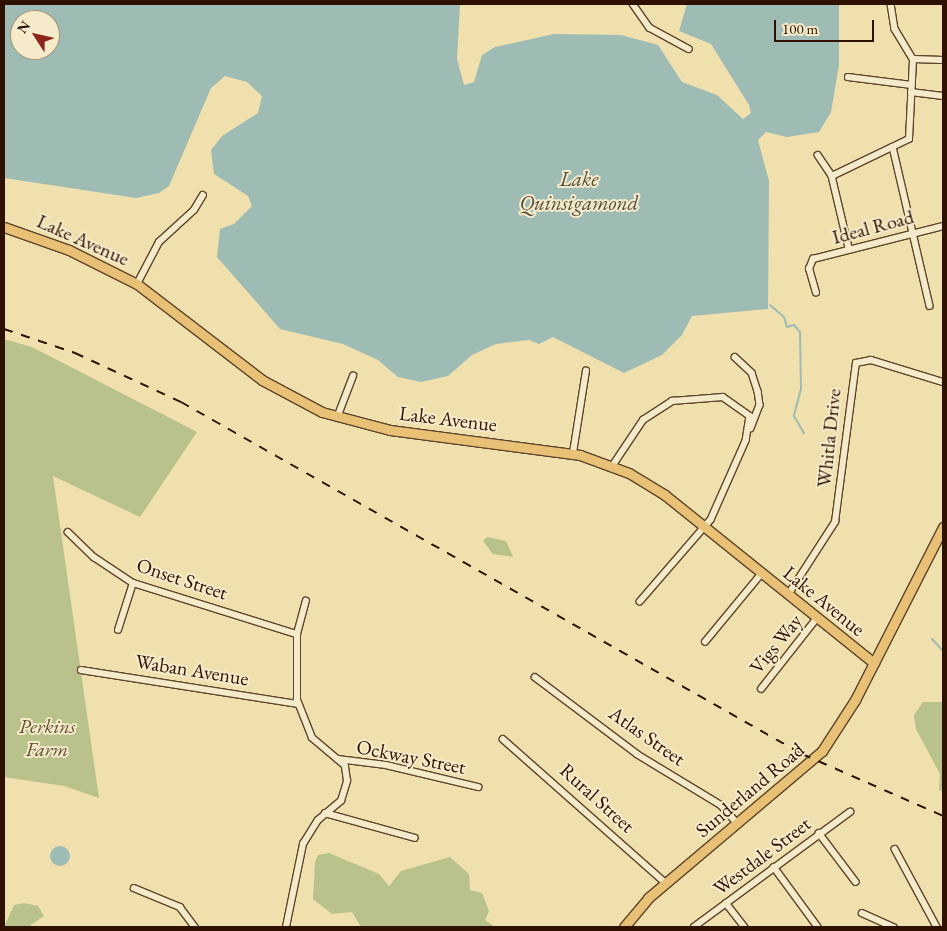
<!DOCTYPE html>
<html>
<head>
<meta charset="utf-8">
<style>
	body { margin:0 }
	#map { position:relative; width:947px; height:931px; overflow:hidden; background:#f0e0ad; font-family:"EB Garamond",serif }
	div>[style] { position:absolute }
	[style*='--x'] { left:calc(var(--x)*1px); top:calc(var(--y)*1px); width:calc(var(--w)*1px); rotate:calc(var(--a)*1deg) }
	.green>* { inset:0; background:#b8c28a }
	.water>* { inset:0; background:#9ebbb4 }
	.round { border-radius:50% }
	.stream>* { height:2px; margin:-1px; padding:0 1px; transform-origin:1px; border-radius:1px; background:#9ebbb4 }
	.roads { filter:drop-shadow(1px 0 #5e452b) drop-shadow(-1px 0 #5e452b) drop-shadow(0 1px #5e452b) drop-shadow(0 -1px #5e452b) }
	.street>* { height:5.5px; margin:-2.75px; padding:0 2.75px; transform-origin:2.75px; border-radius:2.75px; background:#f5ebca }
	.primary>* { height:9px; margin:-4.5px; padding:0 4.5px; transform-origin:4.5px; border-radius:4.5px; background:#e8c076 }
	.rail>* { height:2px; margin-top:-1px; transform-origin:0; background:repeating-linear-gradient(90deg,#2e1100 0 9px,transparent 0 18px) }
	span { translate:-50% -50%; white-space:nowrap; text-align:center; line-height:1.15; -webkit-text-stroke:4px #f5ebca; paint-order:stroke }
	.street-label { font-size:20px; color:#2e1100 }
	.park-label { font-size:20px; color:#5e4f30; font-style:italic }
	.water-label { font-size:21px; color:#554c3f; font-style:italic }
	.frame { position:absolute; inset:0; border:5px solid #2e1100; pointer-events:none }
	.north { position:absolute; left:10px; top:10px; width:50px; height:50px; box-sizing:border-box; background:#f5ebca; border:1px solid #a59479; border-radius:50%; rotate:305deg; font-size:14px; font-weight:700; line-height:20px; text-align:center; color:#2e1100 }
	.north::after { content:''; display:block; margin:auto; width:18px; height:22px; background:#8f2418; clip-path:polygon(50% 0,100% 100%,50% 72%,0 100%) }
	.scale { position:absolute; left:774px; top:20px; width:100px; height:22px; box-sizing:border-box; border:2px solid #2e1100; border-top:0; padding-left:6px; font-size:15px; line-height:18px; white-space:nowrap; color:#2e1100; -webkit-text-stroke:4px #f5ebca; paint-order:stroke }
</style>
</head>
<body>
<div id="map">
	<div class="green">
		<div style="clip-path:polygon(4px 339px,32px 347px,197px 432px,140px 517px,53px 476px,99px 798px,64px 786px,4px 777px)"></div>
		<div style="clip-path:polygon(487px 537px,506px 541px,513px 557px,493px 554px,483px 541px)"></div>
		<div style="clip-path:polygon(923px 702px,943px 702px,943px 792px,939px 790px,940px 774px,916px 729px,914px 715px)"></div>
		<div style="clip-path:polygon(329px 853px,379px 874px,389px 886px,401px 871px,450px 857px,469px 874px,470px 890px,482px 893px,489px 911px,485px 920px,495px 927px,361px 927px,352px 912px,332px 914px,313px 899px,315px 862px,318px 855px)"></div>
		<div style="clip-path:polygon(24px 903px,38px 906px,44px 916px,28px 927px,4px 927px,14px 905px)"></div>
	</div>
	<div class="water">
		<div style="clip-path:polygon(evenodd,4px 4px,460px 4px,457px 59px,464px 85px,474px 82px,482px 55px,495px 47px,554px 34px,621px 35px,658px 45px,682px 82px,717px 95px,743px 119px,751px 113px,749px 105px,711px 44px,679px 31px,687px 4px,839px 4px,839px 65px,831px 112px,819px 132px,787px 137px,766px 132px,758px 140px,769px 181px,768px 309px,692px 316px,682px 335px,662px 355px,624px 373px,553px 337px,539px 344px,529px 340px,496px 344px,472px 355px,448px 376px,421px 382px,398px 377px,378px 360px,343px 344px,280px 329px,217px 257px,220px 229px,234px 224px,252px 206px,248px 196px,214px 174px,211px 150px,222px 136px,258px 113px,262px 96px,247px 82px,225px 76px,211px 88px,169px 186px,159px 193px,136px 198px,4px 178px,4px 4px,20px 20px,50px 20px,50px 50px,20px 50px,20px 20px)"></div>
		<div class="round" style="left:50px;top:846px;width:20px;height:20px"></div>
	</div>
	<div class="stream">
		<div style="--x:770;--y:305;--w:18;--a:41"></div>
		<div style="--x:784;--y:317;--w:10;--a:73"></div>
		<div style="--x:787;--y:327;--w:7;--a:-16"></div>
		<div style="--x:794;--y:325;--w:9;--a:49"></div>
		<div style="--x:800;--y:332;--w:57;--a:89"></div>
		<div style="--x:801;--y:389;--w:28;--a:105"></div>
		<div style="--x:794;--y:416;--w:20;--a:60"></div>
		<div style="--x:932;--y:639;--w:16;--a:47"></div>
	</div>
	<div class="roads">
		<div class="street">
			<div style="--x:633;--y:4;--w:29;--a:55"></div>
			<div style="--x:650;--y:28;--w:44;--a:28.3"></div>
			<div style="--x:891;--y:4;--w:25;--a:81"></div>
			<div style="--x:895;--y:29;--w:35;--a:59"></div>
			<div style="--x:913;--y:59;--w:30;--a:2"></div>
			<div style="--x:848;--y:77;--w:64;--a:7.1"></div>
			<div style="--x:911;--y:92;--w:32;--a:7"></div>
			<div style="--x:893;--y:147;--w:163;--a:76.9"></div>
			<div style="--x:818;--y:155;--w:25;--a:56"></div>
			<div style="--x:832;--y:176;--w:74;--a:76.7"></div>
			<div style="--x:832;--y:176;--w:85;--a:-25.7"></div>
			<div style="--x:909;--y:139;--w:80;--a:-87.1"></div>
			<div style="--x:137;--y:284;--w:47;--a:-62.4"></div>
			<div style="--x:159;--y:242;--w:47;--a:-42.4"></div>
			<div style="--x:194;--y:210;--w:17;--a:-59"></div>
			<div style="--x:816;--y:293;--w:25;--a:-106"></div>
			<div style="--x:809;--y:269;--w:11;--a:-68"></div>
			<div style="--x:813;--y:259;--w:134;--a:-14.2"></div>
			<div style="--x:735;--y:357;--w:23;--a:43"></div>
			<div style="--x:752;--y:373;--w:19;--a:72"></div>
			<div style="--x:758;--y:391;--w:14;--a:82"></div>
			<div style="--x:760;--y:405;--w:25;--a:111"></div>
			<div style="--x:337;--y:418;--w:45;--a:-69.1"></div>
			<div style="--x:573;--y:453;--w:83;--a:-81"></div>
			<div style="--x:613;--y:465;--w:54;--a:-56.3"></div>
			<div style="--x:643;--y:420;--w:35;--a:-33"></div>
			<div style="--x:672;--y:401;--w:51;--a:-4.5"></div>
			<div style="--x:723;--y:397;--w:33;--a:35"></div>
			<div style="--x:750;--y:416;--w:25;--a:99"></div>
			<div style="--x:746;--y:441;--w:86;--a:113.9"></div>
			<div style="--x:711;--y:520;--w:108;--a:130.9"></div>
			<div style="--x:68;--y:532;--w:36;--a:44"></div>
			<div style="--x:94;--y:557;--w:47;--a:33.7"></div>
			<div style="--x:133;--y:583;--w:172;--a:17.3"></div>
			<div style="--x:788;--y:595;--w:87;--a:-57.2"></div>
			<div style="--x:835;--y:522;--w:160;--a:-82.5"></div>
			<div style="--x:856;--y:363;--w:15;--a:-11"></div>
			<div style="--x:871;--y:360;--w:75;--a:17"></div>
			<div style="--x:118;--y:630;--w:49;--a:-72.3"></div>
			<div style="--x:705;--y:642;--w:89;--a:-50.4"></div>
			<div style="--x:81;--y:670;--w:220;--a:8.9"></div>
			<div style="--x:535;--y:677;--w:128;--a:37"></div>
			<div style="--x:637;--y:754;--w:98;--a:31.3"></div>
			<div style="--x:721;--y:805;--w:24;--a:48"></div>
			<div style="--x:761;--y:689;--w:90;--a:-51.7"></div>
			<div style="--x:503;--y:739;--w:217;--a:41.5"></div>
			<div style="--x:338;--y:759;--w:48;--a:7.1"></div>
			<div style="--x:386;--y:765;--w:95;--a:13.4"></div>
			<div style="--x:325;--y:813;--w:93;--a:15.5"></div>
			<div style="--x:819;--y:833;--w:61;--a:52.9"></div>
			<div style="--x:895;--y:849;--w:89;--a:61.7"></div>
			<div style="--x:774;--y:867;--w:74;--a:53.7"></div>
			<div style="--x:134;--y:888;--w:50;--a:22.4"></div>
			<div style="--x:180;--y:907;--w:25;--a:53"></div>
			<div style="--x:726;--y:903;--w:31;--a:52"></div>
			<div style="--x:862;--y:913;--w:35;--a:24"></div>
			<div style="--x:286;--y:927;--w:85;--a:-78.4"></div>
			<div style="--x:303;--y:844;--w:28;--a:-58"></div>
			<div style="--x:318;--y:820;--w:30;--a:-40"></div>
			<div style="--x:341;--y:801;--w:21;--a:-73"></div>
			<div style="--x:347;--y:781;--w:15;--a:-98"></div>
			<div style="--x:345;--y:766;--w:43;--a:-139.7"></div>
			<div style="--x:312;--y:738;--w:41;--a:-111.5"></div>
			<div style="--x:297;--y:700;--w:66;--a:-90"></div>
			<div style="--x:297;--y:634;--w:34;--a:-75"></div>
			<div style="--x:694;--y:927;--w:194;--a:-36.4"></div>
		</div>
		<div class="primary">
			<div style="--x:4;--y:227;--w:69;--a:19.5"></div>
			<div style="--x:69;--y:250;--w:76;--a:26.6"></div>
			<div style="--x:137;--y:284;--w:158;--a:37.5"></div>
			<div style="--x:262;--y:380;--w:68;--a:28.1"></div>
			<div style="--x:322;--y:412;--w:70;--a:14.8"></div>
			<div style="--x:390;--y:430;--w:192;--a:7.5"></div>
			<div style="--x:580;--y:455;--w:52;--a:20.2"></div>
			<div style="--x:629;--y:473;--w:42;--a:31.4"></div>
			<div style="--x:665;--y:495;--w:268;--a:38.8"></div>
			<div style="--x:624;--y:927;--w:38;--a:-50"></div>
			<div style="--x:648;--y:898;--w:228;--a:-40.2"></div>
			<div style="--x:822;--y:751;--w:61;--a:-57.1"></div>
			<div style="--x:855;--y:700;--w:194;--a:-63"></div>
		</div>
	</div>
	<div class="rail">
		<div style="--x:4;--y:329;--w:75;--a:18.7"></div>
		<div style="--x:75;--y:353;--w:117;--a:24.8"></div>
		<div style="--x:181;--y:402;--w:714;--a:29.55"></div>
		<div style="--x:802;--y:754;--w:154;--a:23.7"></div>
	</div>
	<div class="street-label">
		<span style="left:873px;top:227px;rotate:-15deg">Ideal Road</span>
		<span style="left:83px;top:240px;rotate:24deg">Lake Avenue</span>
		<span style="left:448px;top:419px;rotate:7deg">Lake Avenue</span>
		<span style="left:829px;top:438px;rotate:-84deg">Whitla Drive</span>
		<span style="left:182px;top:579px;rotate:18deg">Onset Street</span>
		<span style="left:824px;top:601px;rotate:39deg">Lake Avenue</span>
		<span style="left:776px;top:644px;rotate:-51deg">Vigs Way</span>
		<span style="left:192px;top:670px;rotate:9deg">Waban Avenue</span>
		<span style="left:647px;top:736px;rotate:35deg">Atlas Street</span>
		<span style="left:411px;top:757px;rotate:11deg">Ockway Street</span>
		<span style="left:750px;top:790px;rotate:-40deg">Sunderland Road</span>
		<span style="left:597px;top:798px;rotate:42deg">Rural Street</span>
		<span style="left:762px;top:856px;rotate:-37deg">Westdale Street</span>
	</div>
	<div class="park-label">
		<span style="left:47px;top:738px">Perkins<br>Farm</span>
	</div>
	<div class="water-label">
		<span style="left:579px;top:191px">Lake<br>Quinsigamond</span>
	</div>
	<div class="frame"></div>
	<div class="north">N</div>
	<div class="scale">100 m</div>
</div>
</body>
</html>
